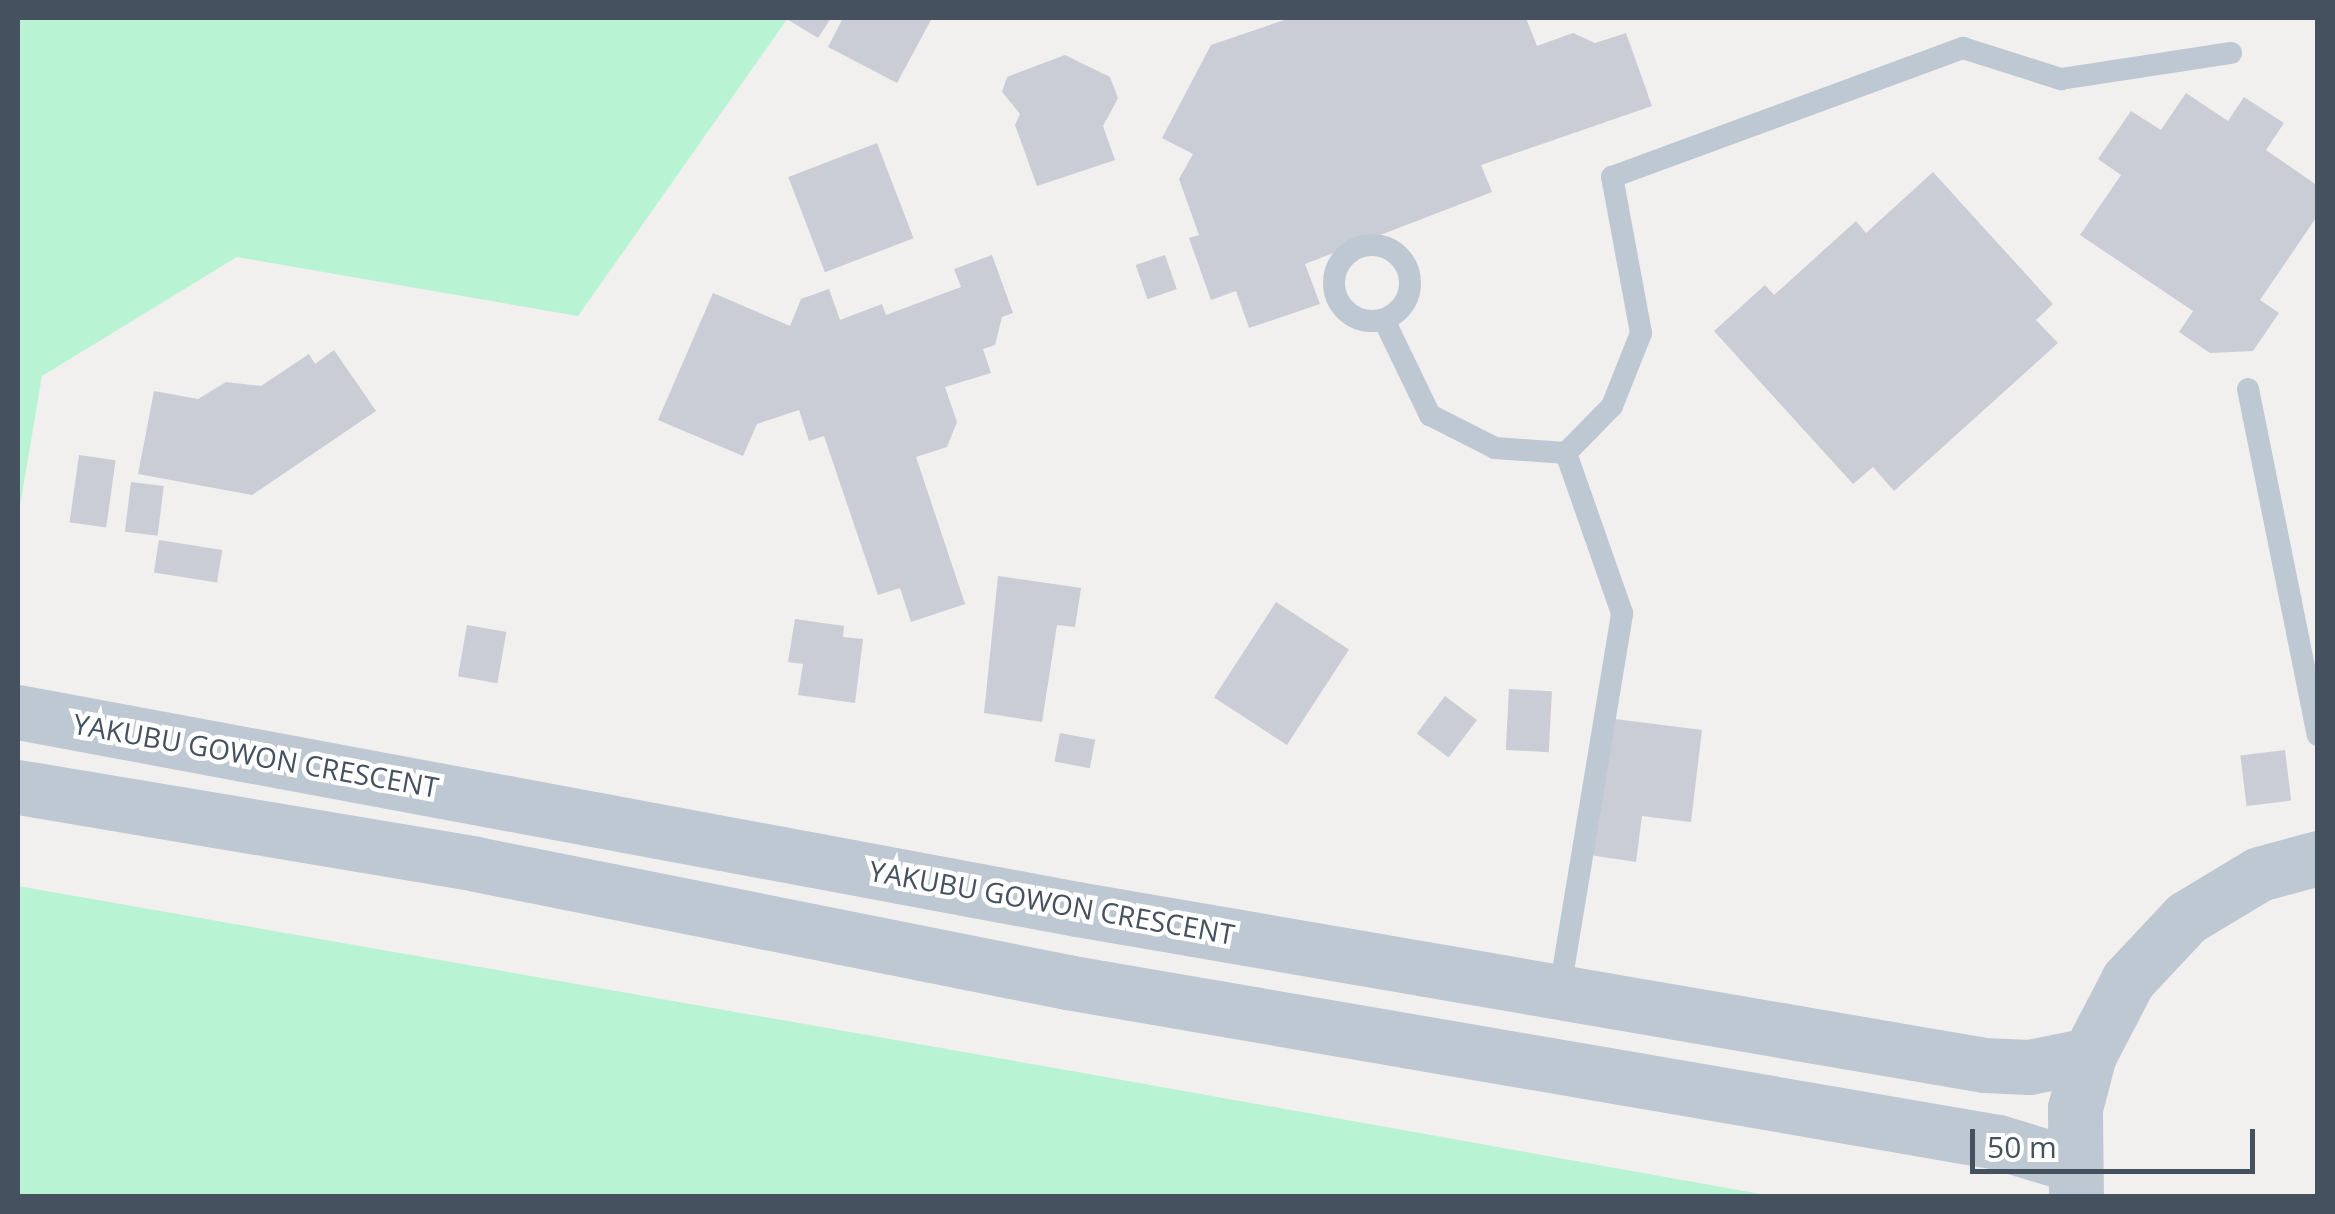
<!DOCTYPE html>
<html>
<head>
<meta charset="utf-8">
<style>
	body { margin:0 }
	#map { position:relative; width:2335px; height:1214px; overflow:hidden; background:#f2efef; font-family:"Open Sans",sans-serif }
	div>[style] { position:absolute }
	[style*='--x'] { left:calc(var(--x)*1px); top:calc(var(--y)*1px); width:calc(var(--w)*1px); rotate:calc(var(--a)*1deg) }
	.green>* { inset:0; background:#b8f4d3 }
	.building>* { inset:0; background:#cacdd5; transform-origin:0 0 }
	.service>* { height:22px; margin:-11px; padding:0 11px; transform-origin:11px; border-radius:11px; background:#bec8d3 }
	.service>.ring { margin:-11px; padding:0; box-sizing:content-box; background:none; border:22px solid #bec8d3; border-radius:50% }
	.tertiary>* { height:55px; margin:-27.5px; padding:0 27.5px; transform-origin:27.5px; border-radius:27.5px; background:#bec8d3 }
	span { translate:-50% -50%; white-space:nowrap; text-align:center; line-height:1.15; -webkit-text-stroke:9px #fff; paint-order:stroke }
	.street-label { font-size:28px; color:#45515f }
	.frame { position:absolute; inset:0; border:20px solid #45515f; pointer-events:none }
	.scale { position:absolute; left:1970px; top:1129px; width:285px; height:45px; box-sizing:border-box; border:5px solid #45515f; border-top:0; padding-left:12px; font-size:30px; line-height:35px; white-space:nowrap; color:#45515f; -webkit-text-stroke:8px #fff; paint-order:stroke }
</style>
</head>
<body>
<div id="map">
	<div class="green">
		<div style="clip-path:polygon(18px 18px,788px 18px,578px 316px,237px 257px,42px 376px,18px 518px)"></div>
		<div style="clip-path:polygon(18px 886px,1072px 1071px,1772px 1196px,18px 1196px)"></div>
	</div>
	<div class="building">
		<div style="clip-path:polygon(785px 18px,831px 18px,818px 38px)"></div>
		<div style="clip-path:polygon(843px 18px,932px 18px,897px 83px,828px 47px)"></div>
		<div style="clip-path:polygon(1290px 18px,1526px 18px,1537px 46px,1573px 33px,1595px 43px,1626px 33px,1652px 106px,1481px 165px,1492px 192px,1305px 264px,1320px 304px,1249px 328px,1236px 291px,1211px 300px,1189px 238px,1199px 235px,1179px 179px,1193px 154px,1162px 138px,1211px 45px)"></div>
		<div style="clip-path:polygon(1065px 55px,1110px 77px,1118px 98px,1103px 126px,1115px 160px,1037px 186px,1015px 125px,1020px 114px,1002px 92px,1007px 77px)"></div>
		<div style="clip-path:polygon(2186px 93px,2228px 121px,2244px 97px,2284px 123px,2266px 150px,2318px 186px,2318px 215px,2260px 300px,2279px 313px,2253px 351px,2210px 353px,2179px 332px,2193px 311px,2080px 235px,2121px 175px,2098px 159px,2131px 111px,2161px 130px)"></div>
		<div style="left:877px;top:143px;width:102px;height:95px;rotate:69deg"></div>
		<div style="clip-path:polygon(1933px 172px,2053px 304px,2036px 320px,2058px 343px,1894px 491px,1873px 467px,1853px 484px,1714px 331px,1765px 285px,1774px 295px,1856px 221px,1866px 233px)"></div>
		<div style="clip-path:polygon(992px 255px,1013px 313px,1002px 317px,995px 345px,983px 349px,991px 373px,945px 387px,957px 422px,947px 447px,916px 457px,965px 604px,911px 622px,900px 588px,878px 595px,824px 436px,809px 441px,799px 410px,757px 424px,743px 456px,658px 420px,713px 293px,790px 326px,801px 299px,829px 289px,840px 320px,882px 304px,886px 315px,961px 287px,954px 269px)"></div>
		<div style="left:1165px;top:255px;width:36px;height:31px;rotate:71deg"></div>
		<div style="clip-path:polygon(334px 350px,376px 411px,252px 495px,138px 474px,154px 391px,198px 399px,226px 382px,261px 386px,309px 354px,315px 364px)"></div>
		<div style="left:79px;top:455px;width:37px;height:68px;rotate:8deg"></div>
		<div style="left:131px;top:482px;width:33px;height:50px;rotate:7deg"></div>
		<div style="left:159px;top:540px;width:64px;height:33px;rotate:9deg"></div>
		<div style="clip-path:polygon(998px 576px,1081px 588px,1075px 627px,1057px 625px,1042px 722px,984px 713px)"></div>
		<div style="left:1276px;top:602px;width:87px;height:114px;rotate:33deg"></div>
		<div style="clip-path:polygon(795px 619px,844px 626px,843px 637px,863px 639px,855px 703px,798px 695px,803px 664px,788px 662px)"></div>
		<div style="left:467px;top:625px;width:40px;height:52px;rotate:10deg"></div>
		<div style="left:1509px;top:689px;width:43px;height:61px;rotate:3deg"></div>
		<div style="left:1445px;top:696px;width:40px;height:47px;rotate:37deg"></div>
		<div style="clip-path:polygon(1607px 718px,1702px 730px,1691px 822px,1642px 816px,1636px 862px,1590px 855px)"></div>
		<div style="left:1060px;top:733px;width:36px;height:29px;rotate:11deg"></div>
		<div style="left:2285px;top:750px;width:51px;height:45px;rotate:83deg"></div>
	</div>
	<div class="service">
		<div class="ring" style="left:1334px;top:245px;width:54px;height:54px"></div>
		<div style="--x:1384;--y:320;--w:106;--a:64.2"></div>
		<div style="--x:1430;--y:415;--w:73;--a:26.9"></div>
		<div style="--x:1495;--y:448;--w:71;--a:4"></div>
		<div style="--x:2248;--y:389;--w:353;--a:78.6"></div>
		<div style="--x:1560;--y:989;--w:381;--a:-80.6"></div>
		<div style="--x:1622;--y:613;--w:170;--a:-109.3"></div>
		<div style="--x:1566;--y:453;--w:66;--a:-45.6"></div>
		<div style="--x:1612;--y:406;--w:79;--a:-68.3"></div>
		<div style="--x:1641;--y:333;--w:159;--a:-100.5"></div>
		<div style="--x:1612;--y:177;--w:374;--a:-20.2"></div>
		<div style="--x:1963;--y:48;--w:103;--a:17.6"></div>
		<div style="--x:2061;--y:79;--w:172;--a:-8.7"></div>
	</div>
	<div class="tertiary">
		<div style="--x:18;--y:712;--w:1077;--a:10.54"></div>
		<div style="--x:1077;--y:909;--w:920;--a:9.76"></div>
		<div style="--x:1984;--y:1065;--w:45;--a:2.5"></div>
		<div style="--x:2029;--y:1067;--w:61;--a:-11.3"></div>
		<div style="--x:18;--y:787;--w:464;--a:9.5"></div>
		<div style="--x:476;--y:864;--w:603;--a:11.29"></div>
		<div style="--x:1067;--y:982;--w:945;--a:9.75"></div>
		<div style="--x:1998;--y:1142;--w:76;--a:16.8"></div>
		<div style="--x:2076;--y:1196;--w:88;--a:-90.7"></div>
		<div style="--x:2075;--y:1108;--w:55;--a:-75.2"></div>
		<div style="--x:2089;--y:1055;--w:85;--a:-62.5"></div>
		<div style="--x:2128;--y:980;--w:85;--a:-46.9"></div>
		<div style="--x:2186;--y:918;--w:85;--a:-31.1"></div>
		<div style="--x:2259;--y:874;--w:61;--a:-15.2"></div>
	</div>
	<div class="street-label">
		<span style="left:256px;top:755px;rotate:10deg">YAKUBU GOWON CRESCENT</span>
		<span style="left:1052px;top:902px;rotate:10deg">YAKUBU GOWON CRESCENT</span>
	</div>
	<div class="frame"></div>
	<div class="scale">50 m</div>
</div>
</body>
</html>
